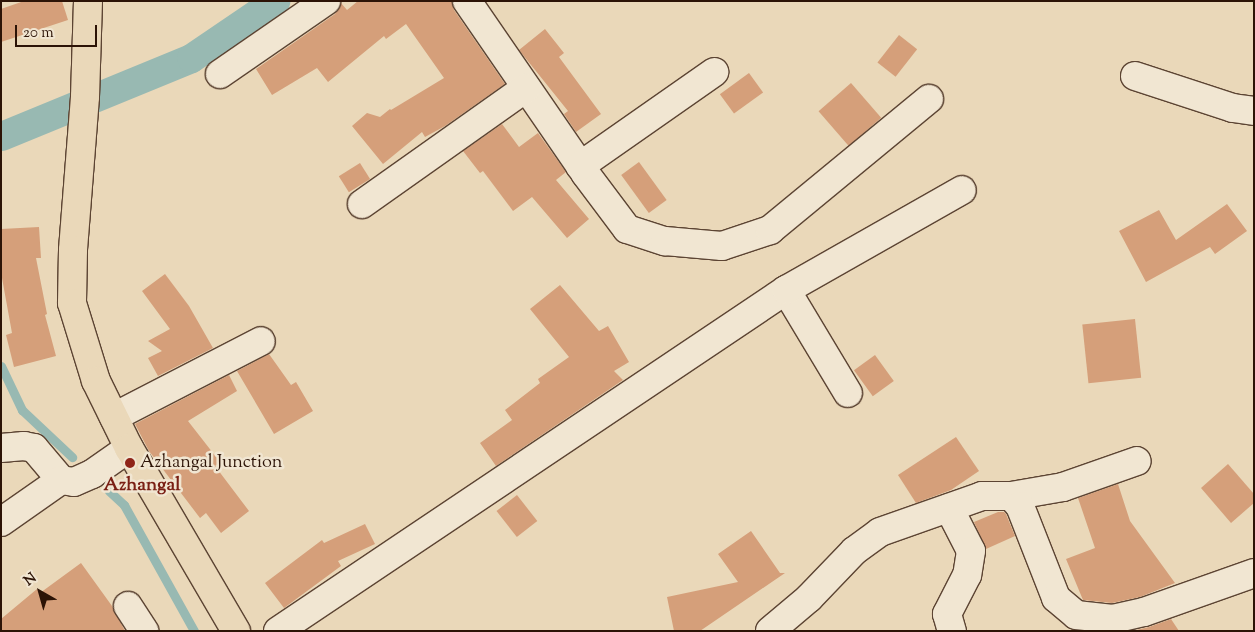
<!DOCTYPE html>
<html>
<head>
<meta charset="utf-8">
<style>
	body { margin:0 }
	#map { position:relative; width:1255px; height:632px; overflow:hidden; background:#ead8b9; font-family:"Sorts Mill Goudy",serif }
	div>[style] { position:absolute }
	[style*='--x'] { left:calc(var(--x)*1px); top:calc(var(--y)*1px); width:calc(var(--w)*1px); rotate:calc(var(--a)*1deg) }
	.stream>* { height:9px; margin:-4.5px; padding:0 4.5px; transform-origin:4.5px; border-radius:4.5px; background:#98b9b2 }
	.canal>* { height:29px; margin:-14.5px; padding:0 14.5px; transform-origin:14.5px; border-radius:14.5px; background:#98b9b2 }
	.building>* { inset:0; background:#d59f7a; transform-origin:0 0 }
	.roads { filter:drop-shadow(1px 0 #5c4433) drop-shadow(-1px 0 #5c4433) drop-shadow(0 1px #5c4433) drop-shadow(0 -1px #5c4433) }
	.minor>* { height:28px; margin:-14px; padding:0 14px; transform-origin:14px; border-radius:14px; background:#f1e6d2 }
	.major>* { height:28px; margin:-14px; padding:0 14px; transform-origin:14px; border-radius:14px; background:#ead8b9 }
	.dots>* { width:14px; height:14px; translate:-50% -50%; box-sizing:border-box; border:2px solid #f1e6d2; border-radius:50% }
	span { translate:-50% -50%; white-space:nowrap; text-align:center; line-height:1.15; -webkit-text-stroke:5px #f1e6d2; paint-order:stroke }
	.poi-label { font-size:18px; color:#2c1306 }
	.left { translate:0 -50%; text-align:left }
	.neighbourhood-label { font-size:19px; color:#7a1f14; font-weight:700 }
	.frame { position:absolute; inset:0; border:2px solid #2c1306; pointer-events:none }
	.north { position:absolute; left:15px; top:567px; width:50px; height:50px; -webkit-text-stroke:4px #f1e6d2; paint-order:stroke; rotate:322deg; font-size:14px; font-weight:700; line-height:20px; text-align:center; color:#2c1306 }
	.north::after { content:''; display:block; margin:auto; width:18px; height:22px; background:#2c1306; clip-path:polygon(50% 0,100% 100%,50% 72%,0 100%) }
	.scale { position:absolute; left:15px; top:25px; width:82px; height:22px; box-sizing:border-box; border:2px solid #2c1306; border-top:0; padding-left:6px; font-size:15px; line-height:18px; white-space:nowrap; color:#2c1306; -webkit-text-stroke:4px #f1e6d2; paint-order:stroke }
</style>
</head>
<body>
<div id="map">
	<div class="stream">
		<div style="--x:1;--y:366;--w:49;--a:64.5"></div>
		<div style="--x:22;--y:410;--w:69;--a:43.2"></div>
		<div style="--x:109;--y:491;--w:21;--a:43"></div>
		<div style="--x:124;--y:505;--w:144;--a:60.9"></div>
	</div>
	<div class="canal">
		<div style="--x:1;--y:136;--w:205;--a:-22.3"></div>
		<div style="--x:191;--y:58;--w:102;--a:-34.2"></div>
	</div>
	<div class="building">
		<div style="clip-path:polygon(24px 1px,62px 1px,68px 20px,1px 42px,1px 9px)"></div>
		<div style="clip-path:polygon(358px 1px,452px 1px,454px 10px,505px 84px,445px 126px,425px 137px,422px 132px,383px 164px,352px 126px,367px 113px,380px 117px,390px 109px,391px 110px,444px 78px,406px 24px,386px 39px,384px 36px,328px 82px,317px 68px,272px 95px,256px 69px,335px 14px,341px 3px,347px 10px)"></div>
		<div style="clip-path:polygon(545px 29px,564px 53px,559px 57px,601px 114px,576px 132px,564px 114px,568px 111px,519px 50px)"></div>
		<div style="left:899px;top:35px;width:23px;height:35px;rotate:38deg"></div>
		<div style="left:749px;top:73px;width:24px;height:36px;rotate:54deg"></div>
		<div style="left:851px;top:83px;width:46px;height:43px;rotate:49deg"></div>
		<div style="clip-path:polygon(502px 124px,519px 147px,538px 133px,566px 172px,556px 180px,589px 219px,567px 238px,532px 197px,513px 211px,483px 171px,480px 173px,463px 151px)"></div>
		<div style="left:639px;top:162px;width:47px;height:22px;rotate:54deg"></div>
		<div style="left:360px;top:163px;width:19px;height:25px;rotate:58deg"></div>
		<div style="clip-path:polygon(1227px 204px,1247px 231px,1215px 254px,1210px 247px,1146px 282px,1119px 231px,1159px 210px,1176px 240px)"></div>
		<div style="clip-path:polygon(39px 227px,41px 258px,36px 258px,47px 314px,45px 315px,56px 356px,14px 367px,6px 335px,12px 333px,2px 278px,1px 229px)"></div>
		<div style="clip-path:polygon(165px 274px,189px 306px,213px 348px,158px 376px,148px 358px,162px 351px,148px 341px,170px 329px,142px 291px)"></div>
		<div style="clip-path:polygon(560px 285px,599px 331px,608px 326px,629px 362px,614px 371px,623px 380px,496px 466px,480px 443px,512px 420px,505px 410px,540px 383px,538px 379px,569px 357px,530px 309px)"></div>
		<div style="left:1135px;top:319px;width:59px;height:53px;rotate:84deg"></div>
		<div style="clip-path:polygon(269px 354px,291px 385px,296px 382px,313px 411px,274px 434px,237px 371px)"></div>
		<div style="left:875px;top:355px;width:32px;height:26px;rotate:54deg"></div>
		<div style="clip-path:polygon(229px 375px,237px 391px,188px 421px,220px 462px,215px 466px,249px 511px,221px 533px,206px 513px,200px 518px,149px 451px,135px 424px)"></div>
		<div style="clip-path:polygon(956px 437px,979px 471px,951px 490px,916px 503px,898px 475px)"></div>
		<div style="clip-path:polygon(1228px 464px,1254px 494px,1254px 503px,1231px 523px,1201px 488px)"></div>
		<div style="clip-path:polygon(1118px 484px,1130px 521px,1175px 583px,1140px 597px,1112px 603px,1083px 600px,1066px 559px,1095px 548px,1078px 498px)"></div>
		<div style="left:517px;top:495px;width:33px;height:26px;rotate:52deg"></div>
		<div style="clip-path:polygon(998px 512px,1004px 512px,1006px 514px,1015px 536px,986px 549px,974px 522px)"></div>
		<div style="clip-path:polygon(365px 524px,375px 544px,338px 561px,341px 566px,284px 608px,265px 583px,322px 540px,324px 543px)"></div>
		<div style="clip-path:polygon(751px 531px,780px 573px,785px 573px,700px 631px,674px 631px,667px 597px,738px 582px,718px 554px)"></div>
		<div style="clip-path:polygon(81px 563px,112px 606px,125px 631px,1px 631px,1px 619px,37px 589px,40px 593px)"></div>
		<div style="clip-path:polygon(1171px 619px,1179px 631px,1132px 631px,1149px 627px)"></div>
	</div>
	<div class="roads">
		<div class="minor">
			<div style="--x:467;--y:1;--w:209;--a:55.5"></div>
			<div style="--x:585;--y:173;--w:70;--a:53.1"></div>
			<div style="--x:627;--y:229;--w:40;--a:18"></div>
			<div style="--x:665;--y:241;--w:57;--a:5"></div>
			<div style="--x:722;--y:246;--w:51;--a:-18.4"></div>
			<div style="--x:770;--y:230;--w:206;--a:-39.5"></div>
			<div style="--x:220;--y:74;--w:129;--a:-34.6"></div>
			<div style="--x:1135;--y:76;--w:103;--a:18.1"></div>
			<div style="--x:1233;--y:108;--w:21;--a:8"></div>
			<div style="--x:580;--y:166;--w:164;--a:-35"></div>
			<div style="--x:362;--y:204;--w:201;--a:-35.3"></div>
			<div style="--x:786;--y:290;--w:120;--a:59"></div>
			<div style="--x:114;--y:417;--w:165;--a:-27.3"></div>
			<div style="--x:1;--y:448;--w:23;--a:-5"></div>
			<div style="--x:24;--y:446;--w:10;--a:11"></div>
			<div style="--x:34;--y:448;--w:42;--a:49.8"></div>
			<div style="--x:61;--y:480;--w:13;--a:9"></div>
			<div style="--x:74;--y:482;--w:20;--a:-24"></div>
			<div style="--x:92;--y:474;--w:45;--a:-35.1"></div>
			<div style="--x:1011;--y:496;--w:53;--a:-9.8"></div>
			<div style="--x:1063;--y:487;--w:78;--a:-19.4"></div>
			<div style="--x:949;--y:508;--w:48;--a:62.9"></div>
			<div style="--x:971;--y:551;--w:24;--a:99"></div>
			<div style="--x:967;--y:575;--w:44;--a:117.1"></div>
			<div style="--x:947;--y:614;--w:18;--a:74"></div>
			<div style="--x:1;--y:522;--w:73;--a:-35"></div>
			<div style="--x:128;--y:606;--w:30;--a:57"></div>
			<div style="--x:278;--y:631;--w:612;--a:-33.87"></div>
			<div style="--x:786;--y:290;--w:202;--a:-29.6"></div>
			<div style="--x:770;--y:631;--w:51;--a:-40.2"></div>
			<div style="--x:809;--y:598;--w:65;--a:-46.2"></div>
			<div style="--x:854;--y:551;--w:32;--a:-36"></div>
			<div style="--x:880;--y:532;--w:108;--a:-19.4"></div>
			<div style="--x:982;--y:496;--w:29;--a:0"></div>
			<div style="--x:1011;--y:496;--w:13;--a:48"></div>
			<div style="--x:1020;--y:506;--w:99;--a:68.6"></div>
			<div style="--x:1056;--y:598;--w:26;--a:40"></div>
			<div style="--x:1076;--y:615;--w:37;--a:6"></div>
			<div style="--x:1113;--y:619;--w:32;--a:-13"></div>
			<div style="--x:1144;--y:612;--w:117;--a:-19.5"></div>
		</div>
		<div class="major">
			<div style="--x:88;--y:1;--w:96;--a:91.8"></div>
			<div style="--x:85;--y:97;--w:153;--a:94.5"></div>
			<div style="--x:73;--y:250;--w:53;--a:91.1"></div>
			<div style="--x:72;--y:303;--w:82;--a:72.9"></div>
			<div style="--x:96;--y:381;--w:75;--a:63.8"></div>
			<div style="--x:129;--y:448;--w:212;--a:59.7"></div>
		</div>
	</div>
	<div class="dots">
		<div style="left:130px;top:463px;background:#8f2418"></div>
	</div>
	<div class="poi-label">
		<span class="left" style="left:140px;top:463px">Azhangal Junction</span>
	</div>
	<div class="neighbourhood-label">
		<span style="left:142px;top:486px">Azhangal</span>
	</div>
	<div class="frame"></div>
	<div class="north">N</div>
	<div class="scale">20 m</div>
</div>
</body>
</html>
